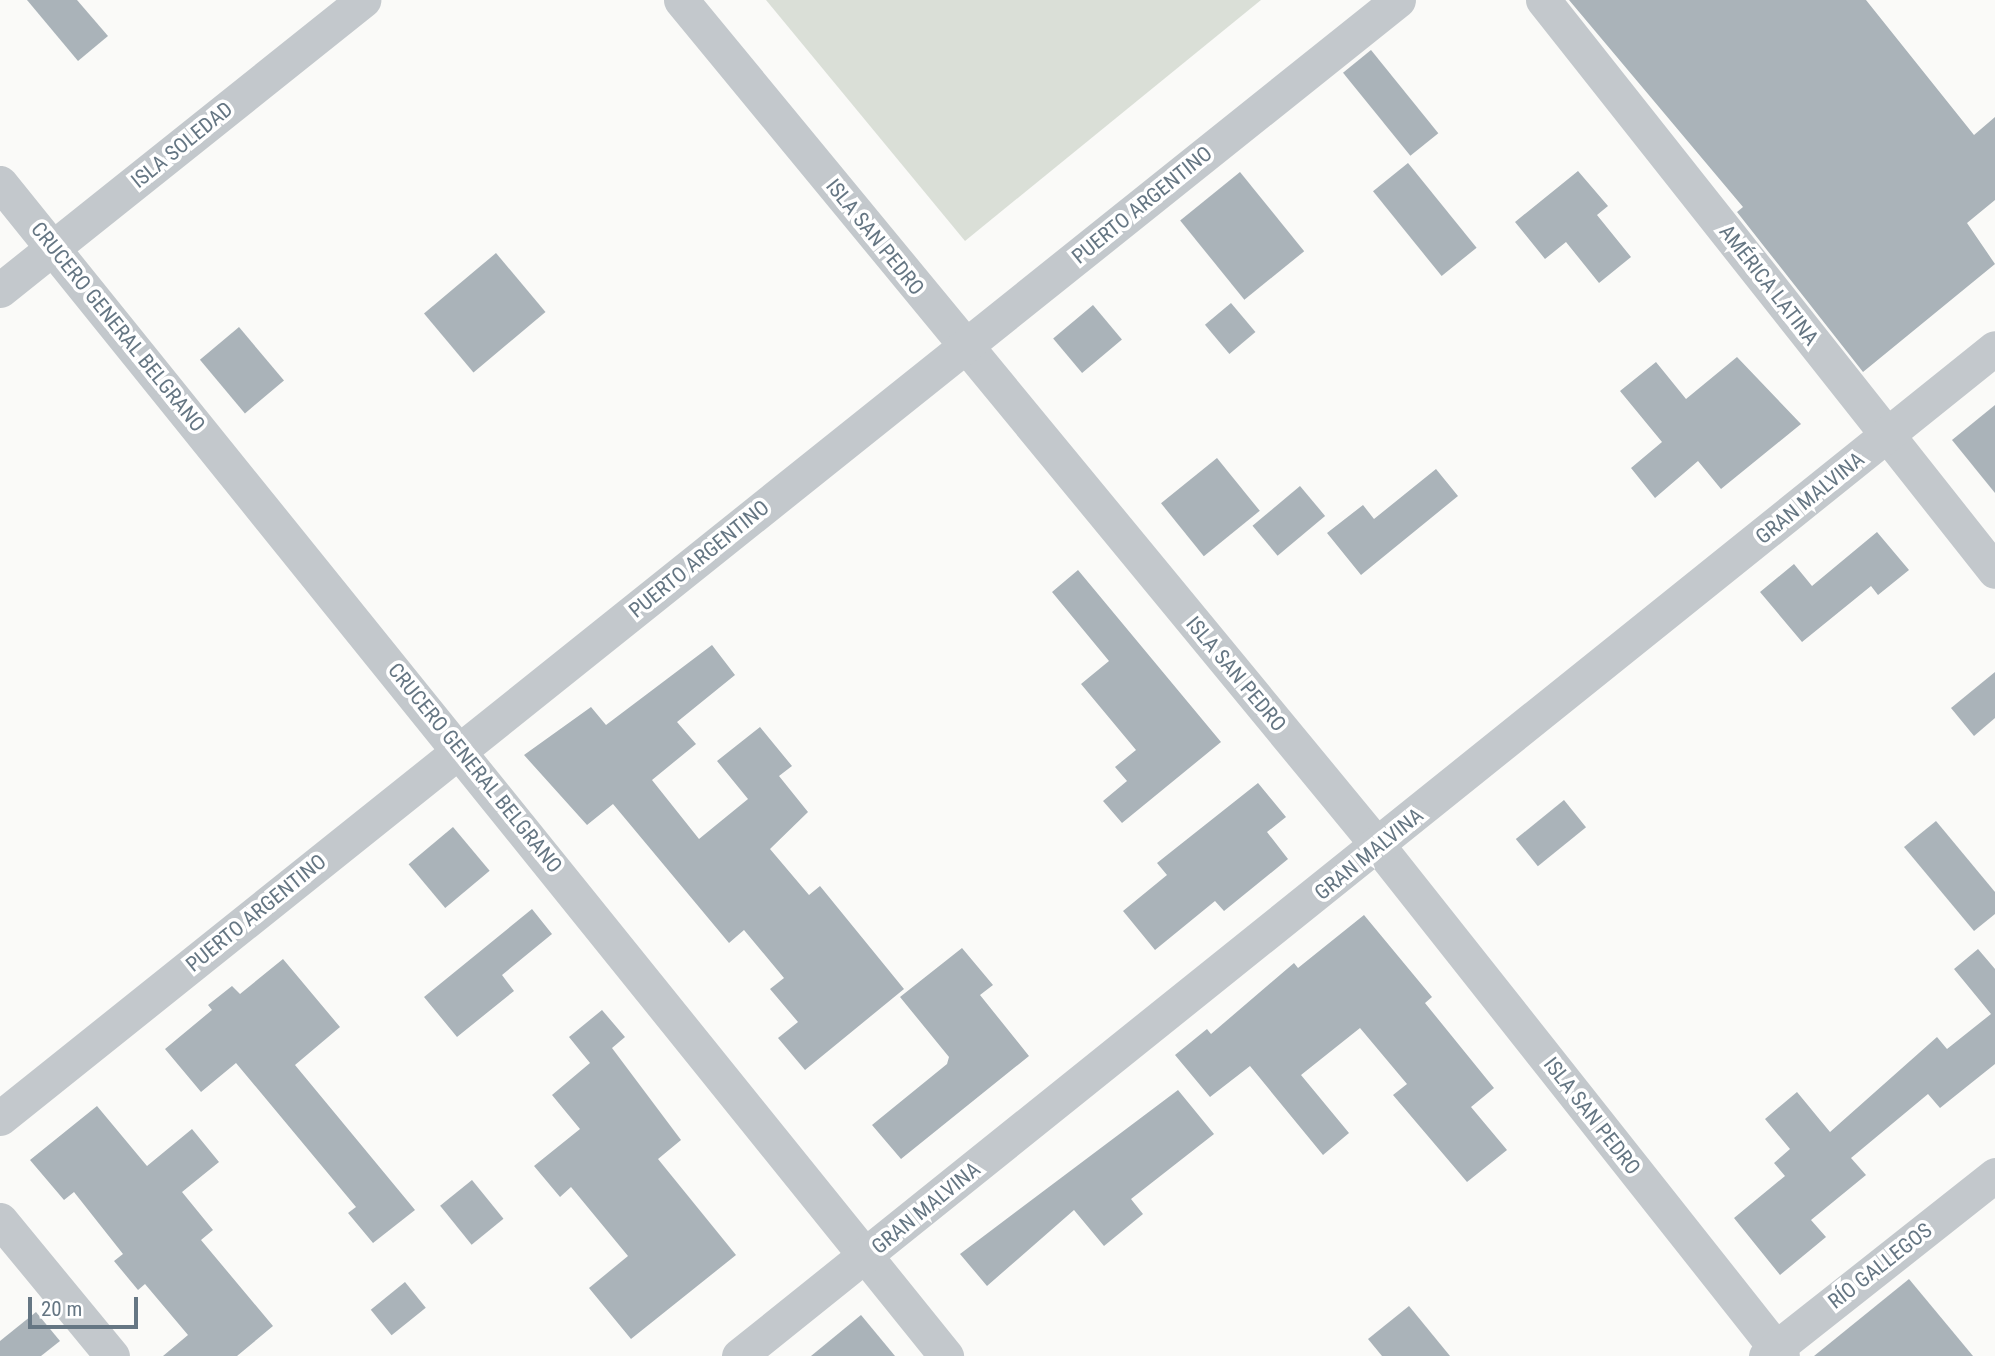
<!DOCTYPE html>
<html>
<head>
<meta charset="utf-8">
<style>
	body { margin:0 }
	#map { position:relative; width:1995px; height:1356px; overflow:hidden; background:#fafaf8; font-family:"Roboto Condensed",sans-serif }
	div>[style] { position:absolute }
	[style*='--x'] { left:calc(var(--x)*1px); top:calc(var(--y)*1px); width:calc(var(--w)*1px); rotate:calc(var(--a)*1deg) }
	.green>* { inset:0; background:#dadfd7 }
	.building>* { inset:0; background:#aab3b9; transform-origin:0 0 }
	.street>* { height:35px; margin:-17.5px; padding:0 17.5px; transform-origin:17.5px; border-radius:17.5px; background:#c3c8cc }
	span { translate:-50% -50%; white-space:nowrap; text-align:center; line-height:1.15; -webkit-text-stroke:7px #fff; paint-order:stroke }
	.street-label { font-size:21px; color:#657683 }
	.scale { position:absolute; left:28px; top:1297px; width:110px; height:32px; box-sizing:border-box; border:4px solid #657683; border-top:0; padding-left:9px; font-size:21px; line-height:24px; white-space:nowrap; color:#657683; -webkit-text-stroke:5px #fff; paint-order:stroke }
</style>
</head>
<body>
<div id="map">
	<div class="green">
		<div style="clip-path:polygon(766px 0,1261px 0,965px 241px)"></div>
	</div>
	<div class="building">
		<div style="clip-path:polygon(27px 0,77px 0,108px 36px,78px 61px)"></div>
		<div style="clip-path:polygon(1569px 0,1866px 0,1974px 135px,1995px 117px,1995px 200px,1967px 223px,1995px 264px,1863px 372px,1737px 212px,1743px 207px)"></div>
		<div style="left:1371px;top:50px;width:107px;height:36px;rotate:51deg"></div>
		<div style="left:1408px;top:163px;width:109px;height:45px;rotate:51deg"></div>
		<div style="clip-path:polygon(1578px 171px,1608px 206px,1597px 215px,1631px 257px,1599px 283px,1566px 242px,1545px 259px,1515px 222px)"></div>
		<div style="left:1240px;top:172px;width:102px;height:77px;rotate:51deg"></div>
		<div style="left:496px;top:253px;width:77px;height:94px;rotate:50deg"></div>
		<div style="left:1231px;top:303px;width:38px;height:34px;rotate:50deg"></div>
		<div style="left:1093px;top:305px;width:45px;height:52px;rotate:50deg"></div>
		<div style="left:239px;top:327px;width:70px;height:51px;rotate:50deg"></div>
		<div style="clip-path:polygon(1737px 357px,1801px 424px,1721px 489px,1698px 461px,1655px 498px,1631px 468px,1662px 442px,1620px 391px,1656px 362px,1686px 399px)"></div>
		<div style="clip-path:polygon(1995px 405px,1995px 493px,1952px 440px)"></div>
		<div style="left:1217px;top:458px;width:68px;height:72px;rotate:51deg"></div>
		<div style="clip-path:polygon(1436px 469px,1458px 496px,1361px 575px,1327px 533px,1363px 505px,1374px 519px)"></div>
		<div style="left:1300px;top:486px;width:39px;height:62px;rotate:50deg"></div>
		<div style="clip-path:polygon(1877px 532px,1909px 570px,1878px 595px,1871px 586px,1802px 642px,1760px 592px,1794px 564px,1812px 586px)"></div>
		<div style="clip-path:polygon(1078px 570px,1221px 742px,1122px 823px,1103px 801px,1127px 781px,1115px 767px,1136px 750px,1081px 684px,1109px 661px,1052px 592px)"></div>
		<div style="clip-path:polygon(712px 645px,735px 675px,677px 722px,696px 744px,652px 780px,699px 839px,748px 799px,717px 761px,760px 727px,792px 766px,779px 776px,808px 812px,770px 849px,809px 895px,820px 886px,904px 989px,805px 1070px,778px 1038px,798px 1022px,770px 989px,784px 978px,744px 930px,729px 943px,613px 804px,587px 825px,524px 755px,591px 707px,606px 725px)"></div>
		<div style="clip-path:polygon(1995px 672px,1995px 718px,1974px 736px,1951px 708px)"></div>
		<div style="clip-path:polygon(1258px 783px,1286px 817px,1267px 832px,1288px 859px,1224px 911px,1215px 901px,1155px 950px,1123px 911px,1167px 875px,1157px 863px)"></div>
		<div style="left:1564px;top:800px;width:35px;height:62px;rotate:51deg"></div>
		<div style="clip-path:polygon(1936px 821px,1995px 892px,1995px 914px,1974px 931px,1904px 847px)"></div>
		<div style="left:453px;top:827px;width:57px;height:58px;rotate:50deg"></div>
		<div style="clip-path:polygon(532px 909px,552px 934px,502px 975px,514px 991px,457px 1037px,424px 997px)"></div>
		<div style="clip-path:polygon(1364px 915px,1432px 997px,1425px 1003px,1494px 1088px,1471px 1107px,1507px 1150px,1467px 1182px,1393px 1095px,1407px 1084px,1360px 1028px,1301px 1075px,1349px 1133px,1323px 1155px,1250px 1066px,1210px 1097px,1175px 1055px,1207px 1029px,1211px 1034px,1294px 963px,1298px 968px)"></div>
		<div style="clip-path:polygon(962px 948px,993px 985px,980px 995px,1029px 1056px,901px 1159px,872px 1125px,947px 1064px,949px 1057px,900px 997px)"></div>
		<div style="clip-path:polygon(1978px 949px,1995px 969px,1995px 1064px,1940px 1108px,1928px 1094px,1851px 1158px,1866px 1175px,1811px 1220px,1826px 1237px,1780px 1275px,1734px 1218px,1785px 1176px,1774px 1163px,1790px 1149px,1765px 1119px,1797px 1092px,1830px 1132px,1937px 1037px,1947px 1049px,1991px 1014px,1954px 969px)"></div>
		<div style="clip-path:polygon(283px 959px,340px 1027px,295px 1065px,415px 1210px,373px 1243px,348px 1213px,356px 1207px,236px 1063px,201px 1092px,165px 1049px,212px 1010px,208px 1005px,232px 986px,240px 994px)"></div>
		<div style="clip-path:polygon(602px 1010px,625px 1037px,612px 1048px,681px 1140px,658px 1159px,736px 1255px,631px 1339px,589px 1288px,628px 1256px,571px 1187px,560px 1197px,534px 1166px,580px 1129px,552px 1095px,590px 1063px,569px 1037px)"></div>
		<div style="clip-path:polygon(1178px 1090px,1214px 1134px,1131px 1199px,1143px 1214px,1104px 1246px,1074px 1210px,987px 1286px,960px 1254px)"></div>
		<div style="clip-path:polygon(97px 1106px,147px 1166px,192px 1129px,219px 1162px,182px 1192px,213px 1230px,201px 1240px,273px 1326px,237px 1356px,163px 1356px,188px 1335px,145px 1284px,138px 1290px,114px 1261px,123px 1254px,74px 1192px,64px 1200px,30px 1160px)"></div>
		<div style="left:472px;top:1180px;width:50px;height:41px;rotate:51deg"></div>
		<div style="clip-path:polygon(1909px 1279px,1973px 1356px,1814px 1356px)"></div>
		<div style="left:405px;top:1282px;width:33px;height:44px;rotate:51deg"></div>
		<div style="clip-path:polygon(1409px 1306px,1450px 1356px,1382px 1356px,1368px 1339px)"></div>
		<div style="clip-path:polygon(36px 1312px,60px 1341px,41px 1356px,0 1356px,0 1341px)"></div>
		<div style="clip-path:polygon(861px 1315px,895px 1356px,811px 1356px)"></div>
	</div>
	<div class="street">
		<div style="--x:681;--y:0;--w:1098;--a:50.51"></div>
		<div style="--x:1379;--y:847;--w:649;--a:51.63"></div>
		<div style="--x:1543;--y:0;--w:728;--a:51.64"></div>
		<div style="--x:0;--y:183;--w:1507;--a:51.11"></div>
		<div style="--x:0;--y:290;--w:465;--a:-38.6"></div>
		<div style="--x:0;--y:1118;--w:1790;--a:-38.65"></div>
		<div style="--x:0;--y:1220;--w:176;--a:50.5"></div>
		<div style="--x:739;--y:1356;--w:1610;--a:-38.75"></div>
		<div style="--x:1766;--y:1356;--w:292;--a:-38.3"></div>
	</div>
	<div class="street-label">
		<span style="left:182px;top:145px;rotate:-39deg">ISLA SOLEDAD</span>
		<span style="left:1142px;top:205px;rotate:-39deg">PUERTO ARGENTINO</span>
		<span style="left:875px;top:237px;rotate:51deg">ISLA SAN PEDRO</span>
		<span style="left:1769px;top:285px;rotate:52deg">AMÉRICA LATINA</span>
		<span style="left:118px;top:327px;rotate:51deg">CRUCERO GENERAL BELGRANO</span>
		<span style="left:1810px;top:498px;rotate:-39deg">GRAN MALVINA</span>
		<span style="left:699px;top:559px;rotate:-39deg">PUERTO ARGENTINO</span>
		<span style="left:1236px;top:674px;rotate:50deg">ISLA SAN PEDRO</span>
		<span style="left:475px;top:768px;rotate:51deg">CRUCERO GENERAL BELGRANO</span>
		<span style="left:1369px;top:854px;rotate:-39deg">GRAN MALVINA</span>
		<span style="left:256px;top:913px;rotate:-39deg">PUERTO ARGENTINO</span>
		<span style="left:1592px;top:1116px;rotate:52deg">ISLA SAN PEDRO</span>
		<span style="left:926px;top:1208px;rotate:-39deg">GRAN MALVINA</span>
		<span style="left:1880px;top:1266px;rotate:-38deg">RÍO GALLEGOS</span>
	</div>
	<div class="scale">20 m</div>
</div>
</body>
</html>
